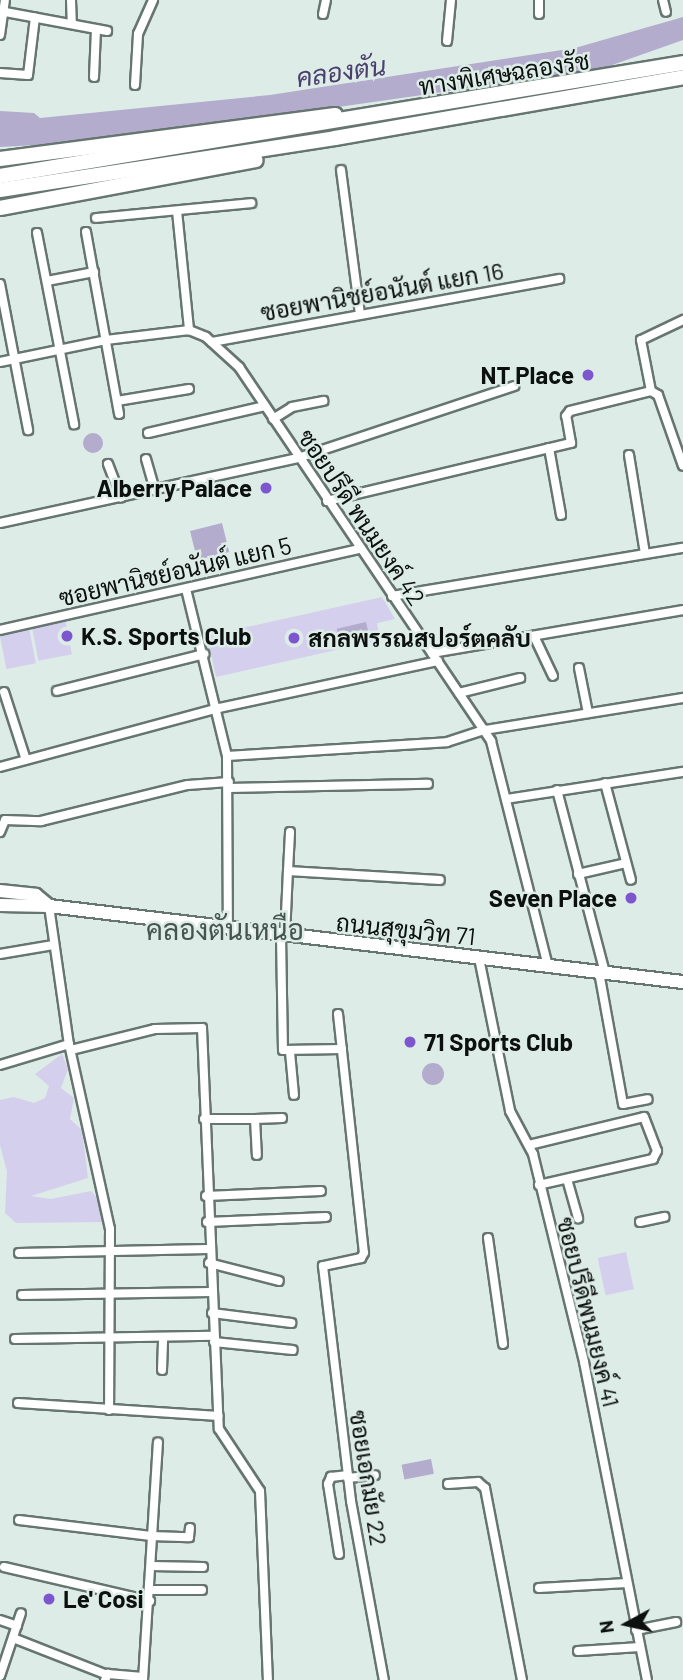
<!DOCTYPE html>
<html>
<head>
<meta charset="utf-8">
<style>
	body { margin:0 }
	#map { position:relative; width:683px; height:1680px; overflow:hidden; background:#ddece7; font-family:Barlow,Sarabun,sans-serif }
	div>[style] { position:absolute }
	[style*='--x'] { left:calc(var(--x)*1px); top:calc(var(--y)*1px); width:calc(var(--w)*1px); rotate:calc(var(--a)*1deg) }
	.green>* { inset:0; background:#d5cfee; transform-origin:0 0 }
	.water>* { inset:0; background:#b3accd; transform-origin:0 0 }
	.round { border-radius:50% }
	.roads { filter:drop-shadow(2px 0 #677570) drop-shadow(-2px 0 #677570) drop-shadow(0 2px #677570) drop-shadow(0 -2px #677570) }
	.minor>* { height:8px; margin:-4px; padding:0 4px; transform-origin:4px; border-radius:4px; background:#fff }
	.primary>* { height:12px; margin:-6px; padding:0 6px; transform-origin:6px; border-radius:6px; background:#fff }
	.motorway>* { height:14px; margin:-7px; padding:0 7px; transform-origin:7px; border-radius:7px; background:#fff }
	.dots>* { width:19px; height:19px; translate:-50% -50%; box-sizing:border-box; border:4px solid #ddece7; border-radius:50% }
	span { translate:-50% -50%; white-space:nowrap; text-align:center; line-height:1.15; -webkit-text-stroke:5px #ddece7; paint-order:stroke }
	.street-label { font-size:24px; color:#0c110f }
	.poi-label { font-size:24px; color:#0c110f; font-weight:700 }
	.right { translate:-100% -50%; text-align:right }
	.left { translate:0 -50%; text-align:left }
	.water-label { font-size:26px; color:#4b3f6e; font-style:italic }
	.quarter-label { font-size:28px; color:#46534f }
	.north { position:absolute; left:592px; top:1589px; width:70px; height:70px; -webkit-text-stroke:5px #ddece7; paint-order:stroke; rotate:262deg; font-size:19px; font-weight:700; line-height:28px; text-align:center; color:#0c110f }
	.north::after { content:''; display:block; margin:auto; width:24px; height:32px; background:#0c110f; clip-path:polygon(50% 0,100% 100%,50% 72%,0 100%) }
</style>
</head>
<body>
<div id="map">
	<div class="green">
		<div style="clip-path:polygon(382px 597px,395px 619px,377px 623px,380px 640px,216px 677px,207px 636px)"></div>
		<div style="left:65px;top:619px;width:36px;height:34px;rotate:79deg"></div>
		<div style="left:29px;top:628px;width:36px;height:30px;rotate:79deg"></div>
		<div style="clip-path:polygon(62px 1054px,68px 1069px,61px 1088px,74px 1098px,70px 1119px,82px 1130px,88px 1178px,31px 1196px,51px 1199px,91px 1191px,102px 1204px,105px 1222px,16px 1223px,5px 1213px,7px 1172px,0 1145px,0 1100px,14px 1097px,34px 1103px,45px 1098px,49px 1086px,35px 1074px)"></div>
		<div style="left:626px;top:1252px;width:38px;height:29px;rotate:78deg"></div>
	</div>
	<div class="water">
		<div style="clip-path:polygon(683px 17px,683px 40px,598px 70px,92px 142px,0 147px,0 111px,34px 113px,40px 118px,270px 95px,575px 48px)"></div>
		<div class="round" style="left:83px;top:433px;width:20px;height:20px"></div>
		<div style="left:222px;top:523px;width:30px;height:33px;rotate:76deg"></div>
		<div style="left:366px;top:622px;width:17px;height:30px;rotate:77deg"></div>
		<div class="round" style="left:422px;top:1063px;width:22px;height:22px"></div>
		<div style="left:431px;top:1459px;width:15px;height:30px;rotate:79deg"></div>
	</div>
	<div class="roads">
		<div class="minor">
			<div style="--x:71;--y:0;--w:23;--a:88"></div>
			<div style="--x:663;--y:0;--w:12;--a:76"></div>
			<div style="--x:0;--y:11;--w:109;--a:10.6"></div>
			<div style="--x:323;--y:14;--w:14;--a:-78"></div>
			<div style="--x:539;--y:14;--w:14;--a:-90"></div>
			<div style="--x:0;--y:35;--w:35;--a:-82"></div>
			<div style="--x:447;--y:41;--w:41;--a:-84.4"></div>
			<div style="--x:0;--y:73;--w:28;--a:4"></div>
			<div style="--x:28;--y:75;--w:58;--a:-83.1"></div>
			<div style="--x:94;--y:77;--w:48;--a:-87.6"></div>
			<div style="--x:135;--y:85;--w:51;--a:-86.6"></div>
			<div style="--x:138;--y:34;--w:37;--a:-66"></div>
			<div style="--x:341;--y:170;--w:145;--a:82.5"></div>
			<div style="--x:177;--y:211;--w:120;--a:84.2"></div>
			<div style="--x:96;--y:218;--w:156;--a:-5.5"></div>
			<div style="--x:86;--y:232;--w:185;--a:79.7"></div>
			<div style="--x:37;--y:233;--w:195;--a:79"></div>
			<div style="--x:47;--y:281;--w:48;--a:-10.8"></div>
			<div style="--x:0;--y:284;--w:149;--a:79.1"></div>
			<div style="--x:212;--y:342;--w:353;--a:-10.3"></div>
			<div style="--x:0;--y:362;--w:108;--a:-11.7"></div>
			<div style="--x:106;--y:340;--w:84;--a:-6.9"></div>
			<div style="--x:189;--y:330;--w:18;--a:22"></div>
			<div style="--x:206;--y:337;--w:45;--a:42.3"></div>
			<div style="--x:239;--y:367;--w:451;--a:56"></div>
			<div style="--x:491;--y:741;--w:233;--a:75.8"></div>
			<div style="--x:651;--y:391;--w:8;--a:30"></div>
			<div style="--x:658;--y:395;--w:75;--a:70.6"></div>
			<div style="--x:117;--y:401;--w:73;--a:-9.5"></div>
			<div style="--x:273;--y:419;--w:22;--a:-32"></div>
			<div style="--x:292;--y:407;--w:32;--a:-11"></div>
			<div style="--x:148;--y:433;--w:120;--a:-13"></div>
			<div style="--x:549;--y:448;--w:68;--a:79.8"></div>
			<div style="--x:629;--y:455;--w:100;--a:80.8"></div>
			<div style="--x:146;--y:459;--w:32;--a:74"></div>
			<div style="--x:108;--y:464;--w:36;--a:69"></div>
			<div style="--x:327;--y:501;--w:251;--a:-13.4"></div>
			<div style="--x:571;--y:443;--w:27;--a:-100"></div>
			<div style="--x:566;--y:416;--w:6;--a:-51"></div>
			<div style="--x:570;--y:411;--w:83;--a:-13.9"></div>
			<div style="--x:651;--y:391;--w:52;--a:-101.1"></div>
			<div style="--x:641;--y:340;--w:47;--a:-25.5"></div>
			<div style="--x:0;--y:523;--w:305;--a:-12.3"></div>
			<div style="--x:298;--y:458;--w:228;--a:-18.4"></div>
			<div style="--x:186;--y:589;--w:172;--a:76.2"></div>
			<div style="--x:227;--y:756;--w:172;--a:89.7"></div>
			<div style="--x:392;--y:596;--w:295;--a:-9.4"></div>
			<div style="--x:0;--y:630;--w:368;--a:-12.7"></div>
			<div style="--x:534;--y:636;--w:44;--a:64.6"></div>
			<div style="--x:432;--y:653;--w:255;--a:-9.7"></div>
			<div style="--x:579;--y:668;--w:46;--a:78.7"></div>
			<div style="--x:57;--y:691;--w:152;--a:-14.1"></div>
			<div style="--x:4;--y:692;--w:71;--a:72.1"></div>
			<div style="--x:459;--y:693;--w:63;--a:-13.8"></div>
			<div style="--x:227;--y:756;--w:220;--a:-3.6"></div>
			<div style="--x:447;--y:742;--w:40;--a:-18"></div>
			<div style="--x:485;--y:730;--w:201;--a:-9.2"></div>
			<div style="--x:0;--y:767;--w:227;--a:-15.1"></div>
			<div style="--x:219;--y:708;--w:224;--a:-12.1"></div>
			<div style="--x:605;--y:783;--w:100;--a:75"></div>
			<div style="--x:229;--y:788;--w:199;--a:-1.2"></div>
			<div style="--x:557;--y:790;--w:189;--a:75.3"></div>
			<div style="--x:506;--y:799;--w:179;--a:-8.7"></div>
			<div style="--x:0;--y:832;--w:13;--a:-67"></div>
			<div style="--x:5;--y:820;--w:36;--a:2"></div>
			<div style="--x:41;--y:821;--w:151;--a:-13.8"></div>
			<div style="--x:188;--y:785;--w:41;--a:-4.2"></div>
			<div style="--x:288;--y:871;--w:39;--a:-87"></div>
			<div style="--x:578;--y:874;--w:49;--a:-12.9"></div>
			<div style="--x:49;--y:906;--w:139;--a:81.8"></div>
			<div style="--x:69;--y:1044;--w:189;--a:77.5"></div>
			<div style="--x:110;--y:1229;--w:181;--a:90.3"></div>
			<div style="--x:281;--y:936;--w:114;--a:89"></div>
			<div style="--x:283;--y:1050;--w:59;--a:-1"></div>
			<div style="--x:285;--y:936;--w:65;--a:-87.4"></div>
			<div style="--x:288;--y:871;--w:152;--a:3.4"></div>
			<div style="--x:0;--y:954;--w:54;--a:-9.6"></div>
			<div style="--x:479;--y:958;--w:156;--a:78.5"></div>
			<div style="--x:510;--y:1111;--w:49;--a:61.9"></div>
			<div style="--x:533;--y:1154;--w:214;--a:76.2"></div>
			<div style="--x:584;--y:1362;--w:324;--a:78.8"></div>
			<div style="--x:599;--y:972;--w:134;--a:79.7"></div>
			<div style="--x:623;--y:1104;--w:25;--a:-11"></div>
			<div style="--x:338;--y:1014;--w:240;--a:83.8"></div>
			<div style="--x:364;--y:1253;--w:6;--a:121"></div>
			<div style="--x:361;--y:1258;--w:39;--a:168"></div>
			<div style="--x:323;--y:1266;--w:237;--a:83.2"></div>
			<div style="--x:351;--y:1501;--w:182;--a:79.6"></div>
			<div style="--x:71;--y:1050;--w:87;--a:-14"></div>
			<div style="--x:155;--y:1029;--w:47;--a:-1.2"></div>
			<div style="--x:202;--y:1028;--w:401;--a:87.6"></div>
			<div style="--x:219;--y:1429;--w:74;--a:56.5"></div>
			<div style="--x:260;--y:1491;--w:189;--a:87.6"></div>
			<div style="--x:290;--y:1052;--w:43;--a:84.7"></div>
			<div style="--x:0;--y:1065;--w:72;--a:-16.9"></div>
			<div style="--x:204;--y:1119;--w:51;--a:0"></div>
			<div style="--x:255;--y:1119;--w:36;--a:87"></div>
			<div style="--x:255;--y:1119;--w:27;--a:-2"></div>
			<div style="--x:529;--y:1145;--w:118;--a:-13.7"></div>
			<div style="--x:644;--y:1117;--w:36;--a:69"></div>
			<div style="--x:657;--y:1151;--w:9;--a:117"></div>
			<div style="--x:653;--y:1159;--w:117;--a:167.2"></div>
			<div style="--x:567;--y:1179;--w:41;--a:74.2"></div>
			<div style="--x:206;--y:1196;--w:115;--a:-2.5"></div>
			<div style="--x:207;--y:1222;--w:119;--a:-2.4"></div>
			<div style="--x:640;--y:1222;--w:25;--a:-12"></div>
			<div style="--x:488;--y:1238;--w:107;--a:81.9"></div>
			<div style="--x:19;--y:1253;--w:189;--a:-1.2"></div>
			<div style="--x:209;--y:1263;--w:72;--a:14.4"></div>
			<div style="--x:22;--y:1295;--w:189;--a:-0.9"></div>
			<div style="--x:212;--y:1313;--w:80;--a:7.2"></div>
			<div style="--x:15;--y:1339;--w:199;--a:-0.9"></div>
			<div style="--x:214;--y:1342;--w:79;--a:5.8"></div>
			<div style="--x:162;--y:1370;--w:32;--a:-88"></div>
			<div style="--x:18;--y:1403;--w:201;--a:3.7"></div>
			<div style="--x:348;--y:1478;--w:27;--a:-6"></div>
			<div style="--x:448;--y:1484;--w:30;--a:-4"></div>
			<div style="--x:478;--y:1482;--w:9;--a:41"></div>
			<div style="--x:485;--y:1488;--w:196;--a:79.1"></div>
			<div style="--x:19;--y:1520;--w:133;--a:6.9"></div>
			<div style="--x:151;--y:1536;--w:38;--a:2"></div>
			<div style="--x:189;--y:1537;--w:9;--a:-84"></div>
			<div style="--x:339;--y:1554;--w:71;--a:-98.9"></div>
			<div style="--x:328;--y:1484;--w:8;--a:-67"></div>
			<div style="--x:331;--y:1477;--w:17;--a:-7"></div>
			<div style="--x:151;--y:1566;--w:52;--a:1.1"></div>
			<div style="--x:4;--y:1567;--w:150;--a:13.1"></div>
			<div style="--x:539;--y:1588;--w:88;--a:-3.3"></div>
			<div style="--x:150;--y:1590;--w:52;--a:0"></div>
			<div style="--x:0;--y:1620;--w:18;--a:19"></div>
			<div style="--x:636;--y:1630;--w:41;--a:-11.3"></div>
			<div style="--x:13;--y:1638;--w:99;--a:21.4"></div>
			<div style="--x:578;--y:1651;--w:62;--a:-3.7"></div>
			<div style="--x:0;--y:1676;--w:66;--a:-71.6"></div>
			<div style="--x:105;--y:1680;--w:7;--a:-63"></div>
			<div style="--x:108;--y:1674;--w:35;--a:5"></div>
			<div style="--x:143;--y:1680;--w:238;--a:-86.4"></div>
		</div>
		<div class="primary">
			<div style="--x:0;--y:891;--w:36;--a:6"></div>
			<div style="--x:36;--y:895;--w:17;--a:40"></div>
			<div style="--x:0;--y:905;--w:49;--a:1.2"></div>
			<div style="--x:49;--y:906;--w:639;--a:6.84"></div>
		</div>
		<div class="motorway">
			<div style="--x:0;--y:159;--w:338;--a:-7.5"></div>
			<div style="--x:0;--y:176;--w:692;--a:-9.39"></div>
			<div style="--x:0;--y:190;--w:339;--a:-8.8"></div>
			<div style="--x:335;--y:138;--w:353;--a:-9.9"></div>
			<div style="--x:0;--y:208;--w:260;--a:-10.6"></div>
		</div>
	</div>
	<div class="dots">
		<div style="left:588px;top:375px;background:#7c55cf"></div>
		<div style="left:266px;top:488px;background:#7c55cf"></div>
		<div style="left:67px;top:636px;background:#7c55cf"></div>
		<div style="left:294px;top:638px;background:#7c55cf"></div>
		<div style="left:631px;top:898px;background:#7c55cf"></div>
		<div style="left:410px;top:1042px;background:#7c55cf"></div>
		<div style="left:49px;top:1599px;background:#7c55cf"></div>
	</div>
	<div class="street-label">
		<span style="left:504px;top:73px;rotate:-9deg">ทางพิเศษฉลองรัช</span>
		<span style="left:382px;top:291px;rotate:-10deg">ซอยพานิชย์อนันต์ แยก 16</span>
		<span style="left:362px;top:517px;rotate:56deg">ซอยปรีดี พนมยงค์ 42</span>
		<span style="left:175px;top:571px;rotate:-13deg">ซอยพานิชย์อนันต์ แยก 5</span>
		<span style="left:406px;top:929px;rotate:6deg">ถนนสุขุมวิท 71</span>
		<span style="left:589px;top:1312px;rotate:76deg">ซอยปรีดีพนมยงค์ 41</span>
		<span style="left:369px;top:1478px;rotate:81deg">ซอยเอกมัย 22</span>
	</div>
	<div class="poi-label">
		<span class="right" style="left:574px;top:375px">NT Place</span>
		<span class="right" style="left:252px;top:488px">Alberry Palace</span>
		<span class="left" style="left:81px;top:636px">K.S. Sports Club</span>
		<span class="left" style="left:308px;top:638px">สกลพรรณสปอร์ตคลับ</span>
		<span class="right" style="left:617px;top:898px">Seven Place</span>
		<span class="left" style="left:424px;top:1042px">71 Sports Club</span>
		<span class="left" style="left:63px;top:1599px">Le' Cosi</span>
	</div>
	<div class="water-label">
		<span style="left:341px;top:71px;rotate:-8deg">คลองตัน</span>
	</div>
	<div class="quarter-label">
		<span style="left:225px;top:929px">คลองตันเหนือ</span>
	</div>
	<div class="north">N</div>
</div>
</body>
</html>
